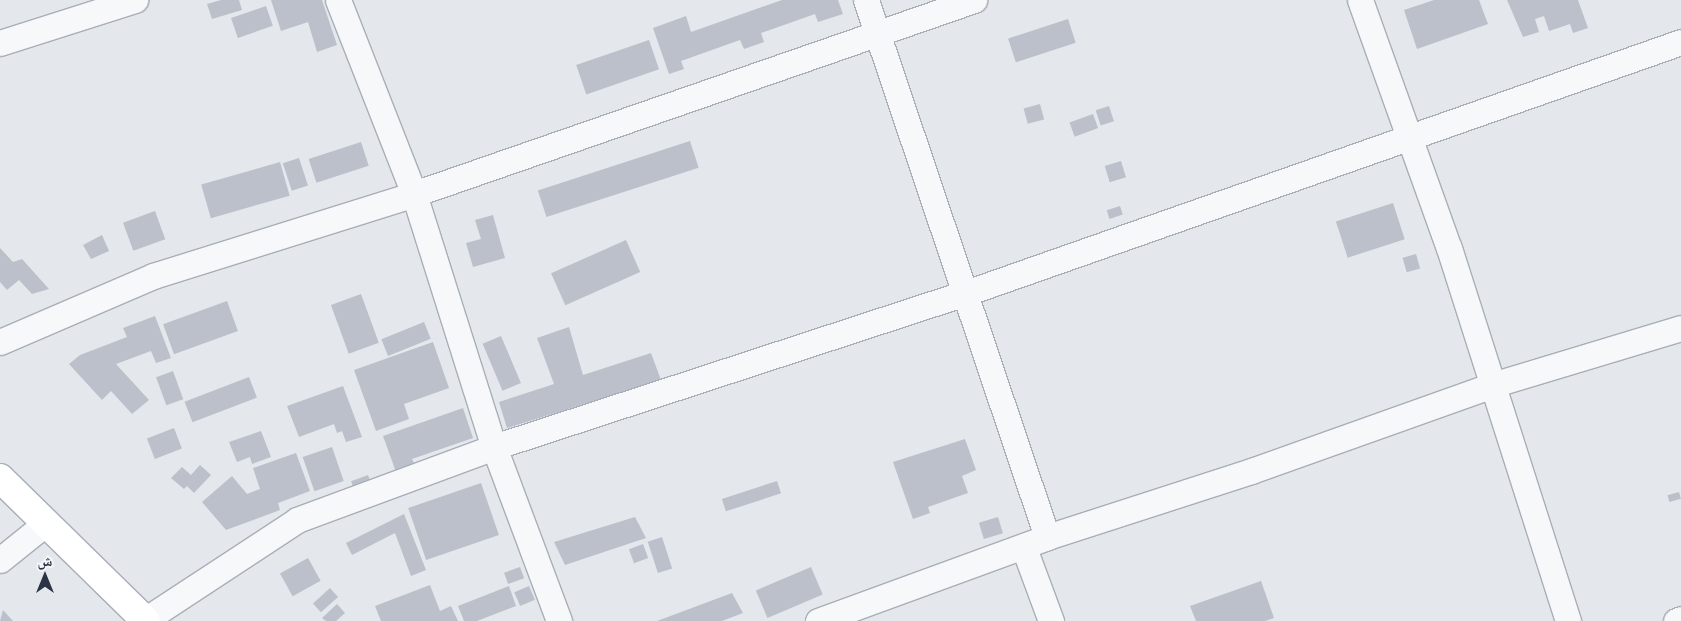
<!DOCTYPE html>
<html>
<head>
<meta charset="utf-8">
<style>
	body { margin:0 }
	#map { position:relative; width:1681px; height:621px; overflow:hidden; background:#e4e7ec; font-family:Helvetica,"Noto Naskh Arabic",sans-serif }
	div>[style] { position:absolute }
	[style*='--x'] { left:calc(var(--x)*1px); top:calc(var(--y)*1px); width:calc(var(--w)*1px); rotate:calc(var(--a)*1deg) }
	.building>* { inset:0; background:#bbc0ca; transform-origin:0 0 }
	.roads { filter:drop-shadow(1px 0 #a9aeb7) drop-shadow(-1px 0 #a9aeb7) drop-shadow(0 1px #a9aeb7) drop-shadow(0 -1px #a9aeb7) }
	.street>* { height:25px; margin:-12.5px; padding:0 12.5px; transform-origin:12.5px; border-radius:12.5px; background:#f7f8fa }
	.highway>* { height:28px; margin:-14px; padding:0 14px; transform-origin:14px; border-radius:14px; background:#fff }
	span { translate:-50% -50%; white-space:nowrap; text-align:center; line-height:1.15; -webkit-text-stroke:4px #f4f6f9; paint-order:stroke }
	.north { position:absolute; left:20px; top:551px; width:50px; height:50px; -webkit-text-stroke:4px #f4f6f9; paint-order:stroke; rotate:0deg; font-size:14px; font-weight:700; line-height:20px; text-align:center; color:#2b3445 }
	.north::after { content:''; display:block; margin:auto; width:18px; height:22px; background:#2b3445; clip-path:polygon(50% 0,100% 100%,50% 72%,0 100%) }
</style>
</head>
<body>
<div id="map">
	<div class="building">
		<div style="clip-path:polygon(221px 0,239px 0,242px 10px,212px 19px,207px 4px)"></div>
		<div style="clip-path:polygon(271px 0,322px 0,337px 45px,317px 52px,308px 22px,281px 31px)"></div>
		<div style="clip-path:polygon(782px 0,838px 0,843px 14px,818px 22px,815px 14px,761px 33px,764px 42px,744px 49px,740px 40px,681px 61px,684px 69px,669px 74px,653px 28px,686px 16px,691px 32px)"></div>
		<div style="clip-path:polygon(1434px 0,1479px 0,1488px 24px,1417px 49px,1404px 10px)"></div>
		<div style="clip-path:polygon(1507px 0,1578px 0,1588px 28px,1573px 33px,1570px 24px,1549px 31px,1544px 16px,1535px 19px,1539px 32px,1523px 37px)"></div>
		<div style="left:266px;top:6px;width:21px;height:37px;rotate:71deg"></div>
		<div style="left:1068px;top:19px;width:25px;height:63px;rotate:72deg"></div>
		<div style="left:649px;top:40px;width:31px;height:77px;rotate:71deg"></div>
		<div style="left:1040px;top:104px;width:16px;height:17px;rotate:75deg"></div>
		<div style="left:1109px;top:106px;width:16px;height:14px;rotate:72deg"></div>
		<div style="left:1093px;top:114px;width:15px;height:25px;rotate:70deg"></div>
		<div style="left:690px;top:141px;width:28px;height:160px;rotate:72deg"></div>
		<div style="left:361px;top:142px;width:25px;height:55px;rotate:72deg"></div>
		<div style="left:299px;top:158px;width:29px;height:17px;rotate:72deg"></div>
		<div style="left:1121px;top:161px;width:17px;height:17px;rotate:73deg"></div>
		<div style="left:280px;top:162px;width:35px;height:82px;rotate:74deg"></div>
		<div style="left:1393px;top:203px;width:38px;height:60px;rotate:72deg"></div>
		<div style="left:1120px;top:206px;width:9px;height:14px;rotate:72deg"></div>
		<div style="left:155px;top:211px;width:30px;height:34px;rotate:70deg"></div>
		<div style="clip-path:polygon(493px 215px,505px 258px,473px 267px,466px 243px,481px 239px,475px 220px)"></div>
		<div style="clip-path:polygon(102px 235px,109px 251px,91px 259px,83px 245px)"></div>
		<div style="left:626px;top:240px;width:35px;height:82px;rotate:66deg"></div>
		<div style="clip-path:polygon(0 248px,13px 262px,22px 259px,49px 289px,32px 294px,19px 280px,7px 290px,0 282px)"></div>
		<div style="left:1416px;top:254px;width:15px;height:14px;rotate:74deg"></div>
		<div style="left:361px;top:294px;width:52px;height:32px;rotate:70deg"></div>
		<div style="left:227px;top:301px;width:32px;height:68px;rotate:70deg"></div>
		<div style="clip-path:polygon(155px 316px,171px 358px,156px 363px,151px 351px,116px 364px,149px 400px,132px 414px,111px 391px,102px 400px,69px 364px,80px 355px,127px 337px,123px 328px)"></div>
		<div style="left:424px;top:322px;width:18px;height:46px;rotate:68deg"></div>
		<div style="clip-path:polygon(569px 327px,583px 375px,651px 353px,661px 380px,507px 428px,499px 402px,554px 384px,537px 338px)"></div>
		<div style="left:501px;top:336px;width:51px;height:20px;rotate:67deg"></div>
		<div style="clip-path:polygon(433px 342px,449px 388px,404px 404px,409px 419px,376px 431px,354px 370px)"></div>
		<div style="left:173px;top:371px;width:30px;height:18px;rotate:70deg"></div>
		<div style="left:249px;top:377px;width:22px;height:69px;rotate:69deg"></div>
		<div style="clip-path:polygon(343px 386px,362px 437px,346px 442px,342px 431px,337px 433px,334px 424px,299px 437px,287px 406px)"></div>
		<div style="clip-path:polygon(463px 408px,473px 438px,412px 459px,415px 465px,396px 472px,383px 436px)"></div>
		<div style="left:174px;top:428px;width:22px;height:29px;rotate:69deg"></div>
		<div style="clip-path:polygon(261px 431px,271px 457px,252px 464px,250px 457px,237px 462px,229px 442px)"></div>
		<div style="clip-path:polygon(965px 439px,976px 470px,962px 476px,968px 493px,928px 507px,930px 513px,913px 519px,893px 462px)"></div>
		<div style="left:332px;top:447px;width:36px;height:31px;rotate:71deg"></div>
		<div style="clip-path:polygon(296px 453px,310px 491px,278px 503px,280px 510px,226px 530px,202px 502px,232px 476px,247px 494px,260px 489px,253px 468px)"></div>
		<div style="clip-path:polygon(200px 465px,211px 475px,194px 493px,187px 486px,184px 489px,171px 478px,182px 467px,191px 475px)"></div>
		<div style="left:368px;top:475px;width:15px;height:18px;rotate:70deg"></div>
		<div style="left:777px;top:481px;width:13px;height:58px;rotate:72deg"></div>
		<div style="left:481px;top:483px;width:55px;height:77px;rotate:71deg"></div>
		<div style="left:1679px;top:492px;width:7px;height:12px;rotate:74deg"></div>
		<div style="clip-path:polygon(404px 514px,426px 570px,411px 576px,395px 533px,352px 555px,346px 543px)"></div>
		<div style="clip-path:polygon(635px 517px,646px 538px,565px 565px,554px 542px)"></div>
		<div style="left:998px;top:517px;width:17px;height:20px;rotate:73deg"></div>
		<div style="left:662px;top:537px;width:33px;height:15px;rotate:72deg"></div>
		<div style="left:643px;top:544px;width:15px;height:15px;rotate:70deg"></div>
		<div style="left:308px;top:558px;width:26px;height:32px;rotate:61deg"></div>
		<div style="left:520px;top:567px;width:12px;height:17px;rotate:70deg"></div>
		<div style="left:811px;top:567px;width:30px;height:60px;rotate:67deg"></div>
		<div style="clip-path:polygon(1261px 581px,1274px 618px,1265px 621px,1196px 621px,1190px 606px)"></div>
		<div style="clip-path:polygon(430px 585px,440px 611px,451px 606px,458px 621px,381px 621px,375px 606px)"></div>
		<div style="clip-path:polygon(509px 586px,516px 606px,477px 621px,464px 621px,458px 606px)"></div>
		<div style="left:529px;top:586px;width:15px;height:16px;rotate:67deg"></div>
		<div style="left:330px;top:588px;width:12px;height:23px;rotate:48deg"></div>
		<div style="clip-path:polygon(732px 593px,743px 613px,722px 621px,657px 621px)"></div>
		<div style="clip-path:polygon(337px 604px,345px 613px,336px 621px,326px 621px,322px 618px)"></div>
		<div style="clip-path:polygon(3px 610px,13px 621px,0 621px)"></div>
	</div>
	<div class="roads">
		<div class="street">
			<div style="--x:338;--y:0;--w:208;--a:68.6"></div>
			<div style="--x:414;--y:194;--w:265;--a:72.5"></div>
			<div style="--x:494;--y:447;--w:186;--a:69.5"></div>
			<div style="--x:866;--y:0;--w:567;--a:71.37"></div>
			<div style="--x:1360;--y:0;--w:263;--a:70.3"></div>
			<div style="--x:1449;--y:248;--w:392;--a:72.3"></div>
			<div style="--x:0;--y:43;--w:142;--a:-17.7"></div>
			<div style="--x:0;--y:342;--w:167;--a:-23.3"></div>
			<div style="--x:153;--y:276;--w:274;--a:-17.4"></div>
			<div style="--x:414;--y:194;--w:593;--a:-19.11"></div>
			<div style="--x:1024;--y:548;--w:78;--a:69.7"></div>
			<div style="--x:0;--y:560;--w:59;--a:-38.8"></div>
			<div style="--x:145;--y:620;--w:182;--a:-33.3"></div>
			<div style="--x:297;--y:520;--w:210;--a:-20.3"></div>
			<div style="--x:494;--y:447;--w:493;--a:-18.1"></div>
			<div style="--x:963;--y:294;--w:761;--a:-19.34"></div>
			<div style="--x:818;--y:621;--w:244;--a:-20.1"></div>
			<div style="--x:1047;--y:537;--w:214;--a:-17.9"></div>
			<div style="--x:1251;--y:471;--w:256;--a:-19.6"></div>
			<div style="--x:1492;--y:385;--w:197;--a:-16.8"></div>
			<div style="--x:1676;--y:621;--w:5;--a:-22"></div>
		</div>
		<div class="highway">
			<div style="--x:0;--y:478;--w:204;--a:44.4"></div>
		</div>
	</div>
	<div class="north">ش</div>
</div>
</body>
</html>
